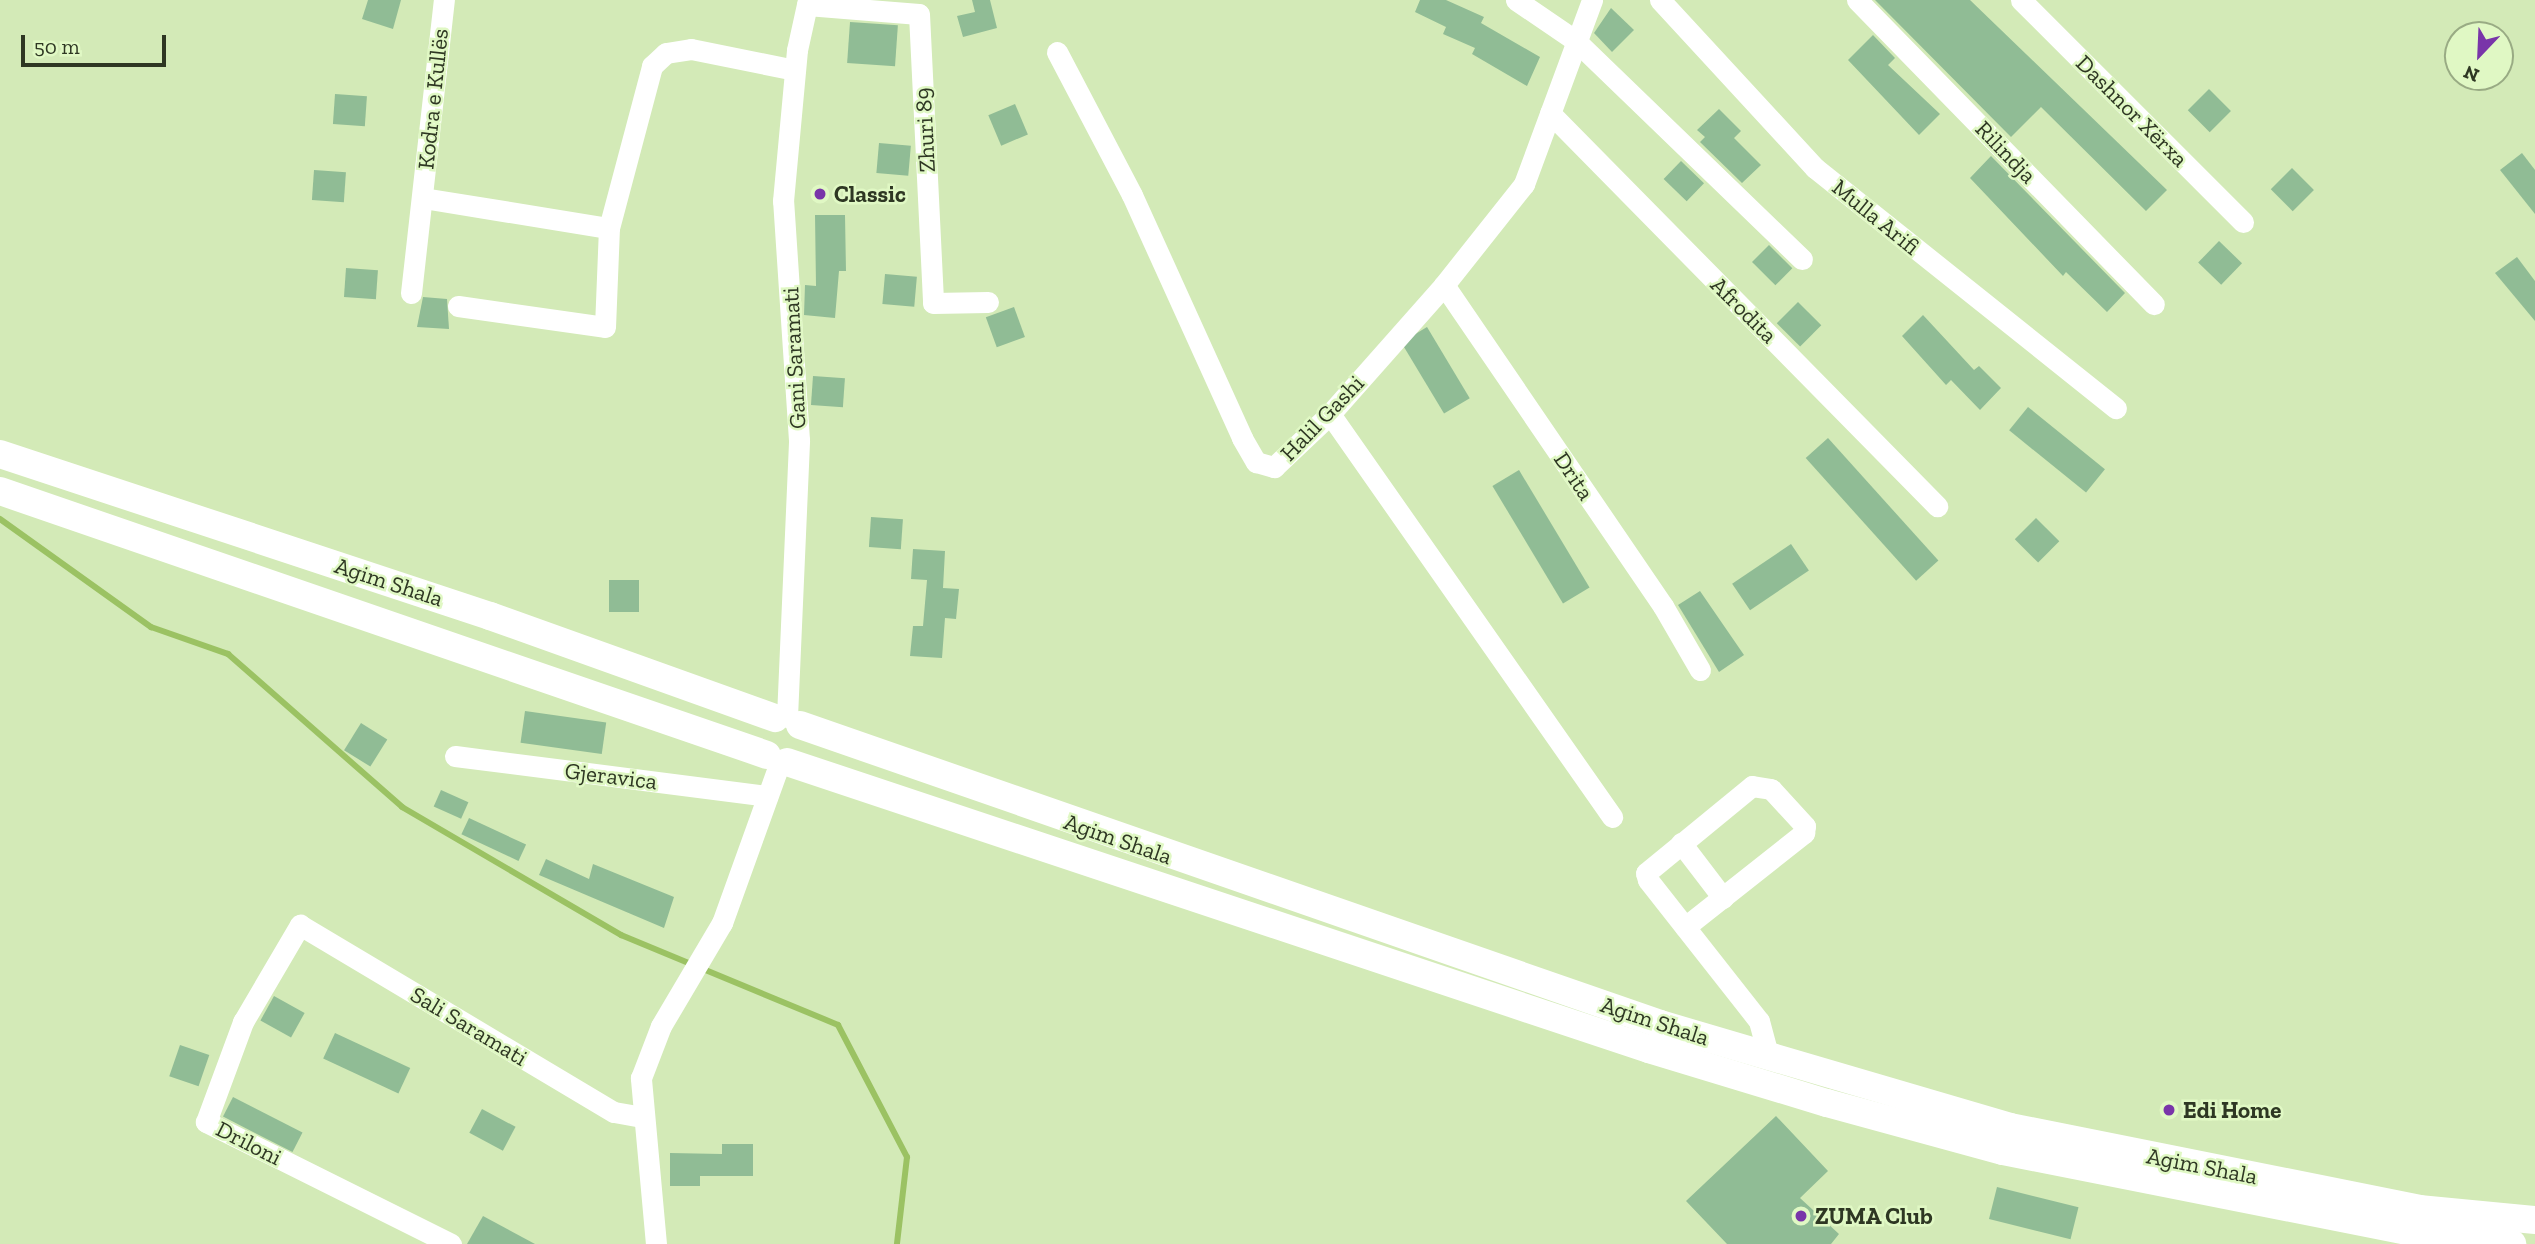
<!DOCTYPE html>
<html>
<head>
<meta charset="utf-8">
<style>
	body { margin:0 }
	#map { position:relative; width:2535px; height:1244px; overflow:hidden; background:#d3eab7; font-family:"Zilla Slab",serif }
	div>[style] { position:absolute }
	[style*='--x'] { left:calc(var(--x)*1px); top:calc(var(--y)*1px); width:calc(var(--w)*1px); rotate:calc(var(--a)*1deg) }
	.stream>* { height:6px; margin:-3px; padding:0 3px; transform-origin:3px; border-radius:3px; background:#9bc263 }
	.building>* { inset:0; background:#90bc95; transform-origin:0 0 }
	.minor>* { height:21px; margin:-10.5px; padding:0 10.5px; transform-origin:10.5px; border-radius:10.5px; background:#fff }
	.major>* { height:28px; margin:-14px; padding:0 14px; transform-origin:14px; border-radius:14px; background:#fff }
	.dots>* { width:19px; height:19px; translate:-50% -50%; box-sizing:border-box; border:4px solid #e0f8c4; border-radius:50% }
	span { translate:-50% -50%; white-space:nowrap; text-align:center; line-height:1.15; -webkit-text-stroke:5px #e0f8c4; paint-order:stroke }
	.street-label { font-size:23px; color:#2e3723 }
	.poi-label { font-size:23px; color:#2e3723; font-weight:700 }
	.left { translate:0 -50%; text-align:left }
	.north { position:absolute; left:2444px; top:21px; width:70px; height:70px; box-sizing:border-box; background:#e0f8c4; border:2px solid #99ab84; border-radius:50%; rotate:203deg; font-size:19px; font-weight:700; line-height:28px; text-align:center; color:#2e3723 }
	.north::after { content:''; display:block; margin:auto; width:24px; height:32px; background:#7935a9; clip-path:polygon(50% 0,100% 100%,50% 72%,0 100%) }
	.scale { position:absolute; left:21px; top:35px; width:145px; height:32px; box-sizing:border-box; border:4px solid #2e3723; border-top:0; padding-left:9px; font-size:21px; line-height:24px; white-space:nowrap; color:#2e3723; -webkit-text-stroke:5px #e0f8c4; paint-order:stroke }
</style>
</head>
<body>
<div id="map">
	<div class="stream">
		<div style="--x:0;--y:519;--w:186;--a:35.6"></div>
		<div style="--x:151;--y:627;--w:82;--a:19.3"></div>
		<div style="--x:228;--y:654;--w:232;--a:41.3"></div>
		<div style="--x:402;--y:807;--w:254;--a:30.3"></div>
		<div style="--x:621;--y:935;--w:235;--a:22.5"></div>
		<div style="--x:838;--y:1025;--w:149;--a:62.4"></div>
		<div style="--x:907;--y:1157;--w:88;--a:96.6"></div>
	</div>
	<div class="building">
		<div style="clip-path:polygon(368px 0,401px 0,393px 29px,362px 19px)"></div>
		<div style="clip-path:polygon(972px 0,990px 0,997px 28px,963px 37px,957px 16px,975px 12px)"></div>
		<div style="clip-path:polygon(1420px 0,1446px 0,1484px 17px,1481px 23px,1540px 57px,1527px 86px,1472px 54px,1475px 48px,1443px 34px,1446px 27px,1415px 12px)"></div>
		<div style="clip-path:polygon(1875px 0,1970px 0,2167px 190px,2146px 211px,2041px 107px,2011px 137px)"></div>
		<div style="clip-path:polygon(1611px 8px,1634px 30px,1612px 52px,1594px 33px)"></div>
		<div style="left:850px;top:22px;width:48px;height:41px;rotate:4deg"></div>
		<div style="clip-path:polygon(1873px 35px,1895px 58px,1888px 65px,1940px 114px,1919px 135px,1848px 60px)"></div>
		<div style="left:2209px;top:89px;width:31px;height:30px;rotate:45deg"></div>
		<div style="left:335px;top:94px;width:32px;height:30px;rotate:4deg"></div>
		<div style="left:1015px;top:104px;width:33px;height:29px;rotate:67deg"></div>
		<div style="clip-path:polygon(1719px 109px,1741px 131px,1734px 138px,1761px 165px,1742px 183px,1700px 142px,1705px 137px,1697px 130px)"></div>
		<div style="left:879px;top:143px;width:32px;height:30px;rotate:5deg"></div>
		<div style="clip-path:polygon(2522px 153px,2535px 170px,2535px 214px,2500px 170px)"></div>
		<div style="clip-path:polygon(1991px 156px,2125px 293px,2107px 312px,2066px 272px,2063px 276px,1970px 178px)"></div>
		<div style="left:1681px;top:161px;width:32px;height:25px;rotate:44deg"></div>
		<div style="left:2292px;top:168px;width:31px;height:30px;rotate:45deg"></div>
		<div style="left:314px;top:170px;width:32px;height:30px;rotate:4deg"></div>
		<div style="clip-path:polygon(815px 215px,845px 215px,846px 271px,839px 271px,835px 318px,804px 315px,805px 285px,816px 286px)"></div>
		<div style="left:2219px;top:241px;width:32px;height:30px;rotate:44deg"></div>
		<div style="left:1769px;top:245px;width:33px;height:24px;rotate:45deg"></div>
		<div style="clip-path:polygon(2517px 257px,2535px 281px,2535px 321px,2495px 273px)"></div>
		<div style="left:346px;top:268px;width:32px;height:29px;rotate:4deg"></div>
		<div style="left:885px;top:274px;width:32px;height:30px;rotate:5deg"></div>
		<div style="clip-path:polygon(423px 297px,447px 299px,449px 329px,417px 327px)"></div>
		<div style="left:1798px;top:302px;width:33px;height:30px;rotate:45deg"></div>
		<div style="left:1014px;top:307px;width:32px;height:30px;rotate:70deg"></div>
		<div style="clip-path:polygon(1923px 315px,1974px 370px,1979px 366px,2001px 388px,1980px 410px,1951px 380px,1946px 385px,1902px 336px)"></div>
		<div style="left:1427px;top:327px;width:83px;height:30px;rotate:59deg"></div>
		<div style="left:813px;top:376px;width:32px;height:29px;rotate:4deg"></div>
		<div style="left:2028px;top:407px;width:99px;height:30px;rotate:39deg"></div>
		<div style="left:1828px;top:438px;width:165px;height:30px;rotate:48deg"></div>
		<div style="left:1519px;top:470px;width:137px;height:31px;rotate:59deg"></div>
		<div style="left:871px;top:517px;width:32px;height:30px;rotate:4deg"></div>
		<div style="left:2036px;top:518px;width:33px;height:30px;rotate:45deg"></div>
		<div style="left:1791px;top:544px;width:32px;height:71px;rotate:56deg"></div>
		<div style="clip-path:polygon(913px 549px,945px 551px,943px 588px,959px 589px,956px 619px,945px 618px,942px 658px,910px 656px,913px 626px,923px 626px,927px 580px,911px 579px)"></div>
		<div style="left:609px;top:580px;width:30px;height:32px"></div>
		<div style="clip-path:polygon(1700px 591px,1744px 655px,1719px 672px,1678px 605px)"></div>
		<div style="left:525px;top:711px;width:82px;height:32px;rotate:8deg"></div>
		<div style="left:361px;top:723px;width:31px;height:32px;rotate:32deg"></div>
		<div style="left:441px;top:790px;width:30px;height:18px;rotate:24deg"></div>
		<div style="left:469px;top:818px;width:63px;height:18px;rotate:25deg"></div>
		<div style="clip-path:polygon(546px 859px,589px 879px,593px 864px,674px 897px,664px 928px,539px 875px)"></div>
		<div style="left:274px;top:996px;width:35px;height:28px;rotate:29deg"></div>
		<div style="left:335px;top:1033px;width:83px;height:28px;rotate:25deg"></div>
		<div style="left:180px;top:1045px;width:31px;height:33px;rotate:19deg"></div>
		<div style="left:233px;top:1097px;width:78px;height:22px;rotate:27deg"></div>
		<div style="left:482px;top:1109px;width:38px;height:27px;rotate:28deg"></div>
		<div style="clip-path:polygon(1776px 1116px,1828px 1171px,1800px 1198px,1839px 1234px,1831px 1244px,1727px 1244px,1686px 1201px)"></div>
		<div style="clip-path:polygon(722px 1144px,753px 1144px,753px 1176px,700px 1176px,700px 1186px,670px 1186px,670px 1153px,722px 1154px)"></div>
		<div style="left:1997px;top:1187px;width:84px;height:33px;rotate:14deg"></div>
		<div style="clip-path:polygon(483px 1216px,535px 1244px,467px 1244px)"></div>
	</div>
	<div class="minor">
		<div style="--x:1516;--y:0;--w:73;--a:34.3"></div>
		<div style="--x:1576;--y:41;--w:314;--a:44"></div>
		<div style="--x:1660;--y:0;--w:229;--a:47.3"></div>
		<div style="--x:1815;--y:168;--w:385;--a:38.6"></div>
		<div style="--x:1857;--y:0;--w:425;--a:45.7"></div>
		<div style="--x:2021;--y:0;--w:314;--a:45"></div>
		<div style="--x:807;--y:5;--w:112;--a:4.6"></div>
		<div style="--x:919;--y:14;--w:289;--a:87.2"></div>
		<div style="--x:933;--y:303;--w:55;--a:-1"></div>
		<div style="--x:1057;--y:52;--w:161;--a:62.3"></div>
		<div style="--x:1132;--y:195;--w:267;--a:65.6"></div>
		<div style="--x:1242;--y:438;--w:28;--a:60"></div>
		<div style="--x:1256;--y:462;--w:19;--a:16"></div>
		<div style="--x:1274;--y:467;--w:77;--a:-43.4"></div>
		<div style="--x:1330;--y:414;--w:172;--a:-48.5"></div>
		<div style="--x:1444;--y:285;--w:129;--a:-51.6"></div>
		<div style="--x:1524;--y:184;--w:196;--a:-69.7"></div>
		<div style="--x:1550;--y:113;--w:552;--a:45.44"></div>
		<div style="--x:423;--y:198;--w:188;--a:9.2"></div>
		<div style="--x:1444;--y:285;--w:389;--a:55.7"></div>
		<div style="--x:1663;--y:606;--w:74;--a:60"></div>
		<div style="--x:411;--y:293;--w:295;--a:-83.6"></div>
		<div style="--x:458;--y:306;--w:148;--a:8.1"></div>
		<div style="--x:605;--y:327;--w:99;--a:-87.7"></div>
		<div style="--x:609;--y:228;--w:168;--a:-75.1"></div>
		<div style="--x:652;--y:66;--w:19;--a:-43"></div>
		<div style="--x:666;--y:53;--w:25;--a:-9"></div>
		<div style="--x:691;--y:49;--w:106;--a:11.4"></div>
		<div style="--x:1330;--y:414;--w:492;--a:55"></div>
		<div style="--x:787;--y:717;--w:277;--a:-87.5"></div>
		<div style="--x:799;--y:440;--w:240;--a:-93.8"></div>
		<div style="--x:783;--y:201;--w:152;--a:-84.7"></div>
		<div style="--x:797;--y:50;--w:51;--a:-77.6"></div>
		<div style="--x:455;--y:756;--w:315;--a:7.3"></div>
		<div style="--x:1681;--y:843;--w:69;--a:52.6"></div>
		<div style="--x:1685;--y:927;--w:152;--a:-38.3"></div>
		<div style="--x:1804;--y:833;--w:7;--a:-82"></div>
		<div style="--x:1805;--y:826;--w:50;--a:-132.6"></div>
		<div style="--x:1771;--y:789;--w:19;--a:-171"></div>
		<div style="--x:1752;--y:786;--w:137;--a:140.6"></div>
		<div style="--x:1646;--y:873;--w:7;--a:74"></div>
		<div style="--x:1648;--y:880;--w:179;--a:51.8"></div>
		<div style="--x:1759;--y:1021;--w:35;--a:75"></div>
		<div style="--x:451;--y:1244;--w:274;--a:-153.5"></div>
		<div style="--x:206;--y:1122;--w:107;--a:-69.7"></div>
		<div style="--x:243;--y:1022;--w:113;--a:-59.6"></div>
		<div style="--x:300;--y:925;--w:365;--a:30.8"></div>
		<div style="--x:614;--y:1112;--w:28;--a:10"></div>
		<div style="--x:656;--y:1244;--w:167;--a:-95.2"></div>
		<div style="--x:641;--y:1078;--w:56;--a:-69"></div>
		<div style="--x:661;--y:1026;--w:120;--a:-59.4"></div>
		<div style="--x:722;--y:923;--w:171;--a:-70.2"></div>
	</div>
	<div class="major">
		<div style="--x:0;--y:454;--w:516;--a:18.29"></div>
		<div style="--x:490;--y:616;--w:303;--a:19.7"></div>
		<div style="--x:0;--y:491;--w:811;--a:18.99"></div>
		<div style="--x:800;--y:725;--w:910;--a:19.17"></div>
		<div style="--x:1660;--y:1024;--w:365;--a:16.4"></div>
		<div style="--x:2010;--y:1127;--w:417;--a:11.3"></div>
		<div style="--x:2419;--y:1209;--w:117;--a:5.4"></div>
		<div style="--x:787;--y:762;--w:909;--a:18.42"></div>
		<div style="--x:1649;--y:1049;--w:186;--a:16.9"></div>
		<div style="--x:1827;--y:1103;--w:182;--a:15.3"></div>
		<div style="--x:2003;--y:1151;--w:421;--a:11.2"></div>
		<div style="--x:2416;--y:1233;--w:97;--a:6.5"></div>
	</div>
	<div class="dots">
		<div style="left:820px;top:194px;background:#7935a9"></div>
		<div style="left:2169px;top:1110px;background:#7935a9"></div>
		<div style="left:1801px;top:1216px;background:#7935a9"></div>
	</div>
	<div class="street-label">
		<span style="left:433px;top:99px;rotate:-84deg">Kodra e Kullës</span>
		<span style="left:2132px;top:111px;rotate:45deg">Dashnor Xërxa</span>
		<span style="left:925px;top:130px;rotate:-93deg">Zhuri 89</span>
		<span style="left:2006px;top:152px;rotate:46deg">Rilindja</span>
		<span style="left:1876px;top:217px;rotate:39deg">Mulla Arifi</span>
		<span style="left:1744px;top:310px;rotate:45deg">Afrodita</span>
		<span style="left:794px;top:358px;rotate:-93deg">Gani Saramati</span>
		<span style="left:1322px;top:418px;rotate:-46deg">Halil Gashi</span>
		<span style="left:1574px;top:476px;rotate:56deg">Drita</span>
		<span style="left:389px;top:582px;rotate:18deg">Agim Shala</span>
		<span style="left:611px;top:776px;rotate:7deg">Gjeravica</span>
		<span style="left:1118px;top:839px;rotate:19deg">Agim Shala</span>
		<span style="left:1655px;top:1021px;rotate:18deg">Agim Shala</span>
		<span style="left:469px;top:1026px;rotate:31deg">Sali Saramati</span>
		<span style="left:249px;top:1143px;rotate:27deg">Driloni</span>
		<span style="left:2202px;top:1166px;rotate:11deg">Agim Shala</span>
	</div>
	<div class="poi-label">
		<span class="left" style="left:834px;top:194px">Classic</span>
		<span class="left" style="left:2183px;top:1110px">Edi Home</span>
		<span class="left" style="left:1815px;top:1216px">ZUMA Club</span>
	</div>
	<div class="north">N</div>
	<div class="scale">50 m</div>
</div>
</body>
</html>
